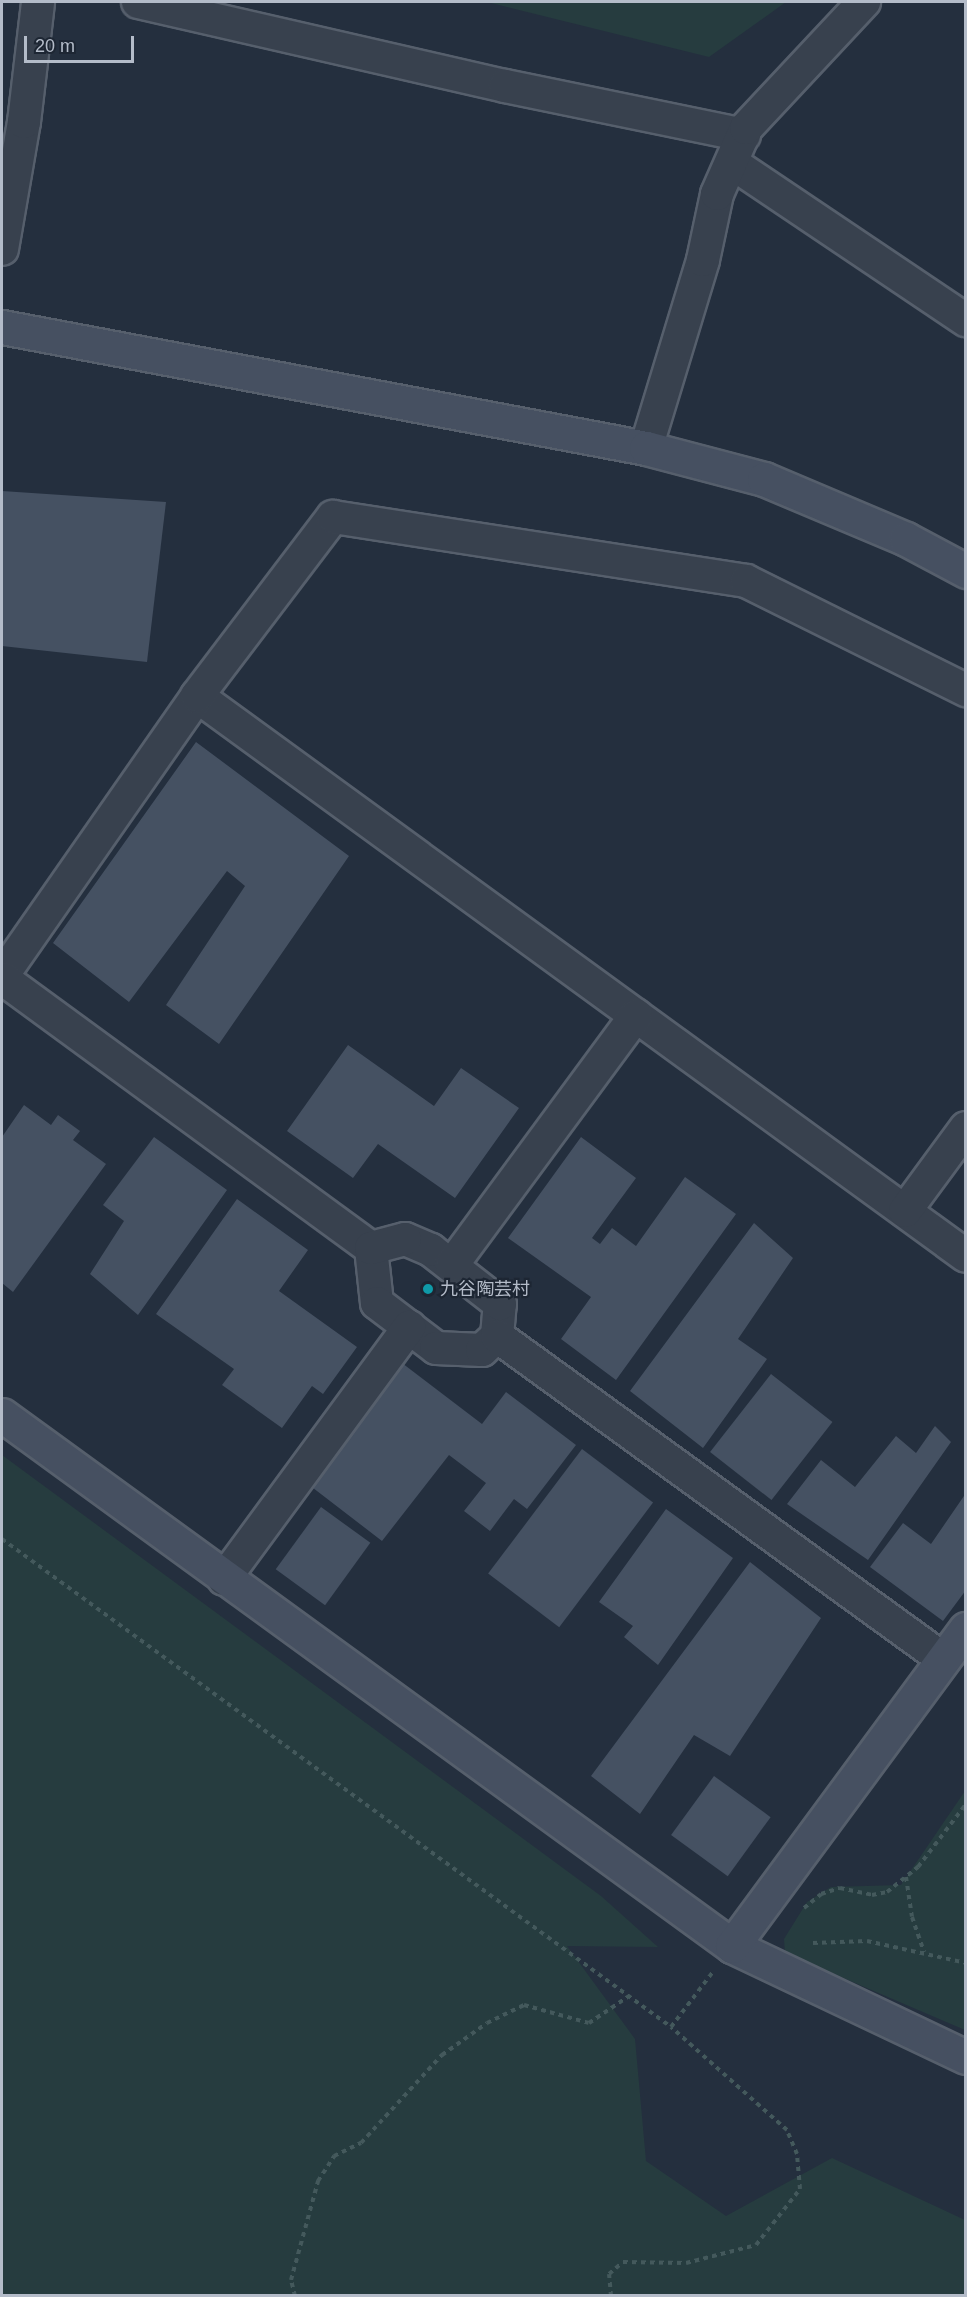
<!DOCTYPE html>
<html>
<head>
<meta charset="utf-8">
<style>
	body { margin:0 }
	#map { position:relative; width:967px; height:2297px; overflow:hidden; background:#242f3e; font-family:Arial,"Noto Sans JP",sans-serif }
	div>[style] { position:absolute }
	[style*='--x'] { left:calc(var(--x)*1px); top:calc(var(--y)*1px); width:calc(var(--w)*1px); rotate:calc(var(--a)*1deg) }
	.green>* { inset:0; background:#263c3f }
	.building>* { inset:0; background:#455162; transform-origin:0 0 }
	.path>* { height:4px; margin-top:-2px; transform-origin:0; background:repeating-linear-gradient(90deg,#44595c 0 4.5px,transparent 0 9px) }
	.roads { filter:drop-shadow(2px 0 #565f6c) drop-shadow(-2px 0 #565f6c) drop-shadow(0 2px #565f6c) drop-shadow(0 -2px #565f6c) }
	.street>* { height:32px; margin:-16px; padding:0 16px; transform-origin:16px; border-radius:16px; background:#38414e }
	.secondary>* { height:33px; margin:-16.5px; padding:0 16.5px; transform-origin:16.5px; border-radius:16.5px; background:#465061 }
	.dots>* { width:16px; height:16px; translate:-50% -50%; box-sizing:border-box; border:3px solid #1d2633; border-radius:50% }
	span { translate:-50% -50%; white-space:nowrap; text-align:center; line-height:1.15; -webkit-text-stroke:4.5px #1d2633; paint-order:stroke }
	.poi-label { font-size:18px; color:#b4bcc9 }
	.left { translate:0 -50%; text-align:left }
	.frame { position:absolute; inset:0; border:3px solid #b4bcc9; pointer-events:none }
	.scale { position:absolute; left:24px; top:36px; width:110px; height:27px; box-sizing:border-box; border:3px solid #b4bcc9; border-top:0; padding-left:8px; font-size:18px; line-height:21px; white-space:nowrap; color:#b4bcc9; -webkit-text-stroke:4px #1d2633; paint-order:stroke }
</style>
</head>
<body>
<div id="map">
	<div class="green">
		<div style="clip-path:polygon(487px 2px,786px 2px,709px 57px)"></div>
		<div style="clip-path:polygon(2px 1455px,601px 1896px,658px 1947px,567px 1946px,635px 2039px,646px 2161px,726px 2216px,832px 2158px,965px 2220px,965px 2295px,2px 2295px)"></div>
		<div style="clip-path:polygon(965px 1791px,965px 2030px,785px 1953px,784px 1939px,807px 1902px,831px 1887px,901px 1885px)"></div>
	</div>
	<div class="building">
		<div style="clip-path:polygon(2px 491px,166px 502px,147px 662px,2px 646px)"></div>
		<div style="clip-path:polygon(196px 742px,349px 856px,219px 1044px,166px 1005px,245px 886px,227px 871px,129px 1002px,53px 943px)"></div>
		<div style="clip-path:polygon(348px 1045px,434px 1106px,461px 1068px,519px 1108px,455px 1198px,378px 1144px,353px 1178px,287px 1131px)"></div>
		<div style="clip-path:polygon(24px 1105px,51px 1125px,58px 1115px,80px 1131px,73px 1140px,106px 1164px,13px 1292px,2px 1283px,2px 1137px)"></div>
		<div style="clip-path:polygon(154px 1137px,227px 1190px,138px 1315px,90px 1274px,124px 1221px,103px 1205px)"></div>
		<div style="clip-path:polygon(581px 1137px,636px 1178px,592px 1238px,600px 1244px,612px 1228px,636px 1246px,685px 1177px,736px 1214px,616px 1380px,561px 1339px,591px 1297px,508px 1238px)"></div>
		<div style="clip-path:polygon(237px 1199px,308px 1250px,279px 1291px,357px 1347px,323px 1394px,312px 1386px,282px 1428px,222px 1385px,234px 1369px,156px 1314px)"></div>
		<div style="clip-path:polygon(754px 1223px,793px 1258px,738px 1339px,767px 1359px,703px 1448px,630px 1391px)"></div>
		<div style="clip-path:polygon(398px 1360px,482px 1424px,506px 1392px,576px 1445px,527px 1509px,514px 1499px,490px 1531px,464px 1511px,486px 1483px,449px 1455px,382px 1541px,304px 1481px)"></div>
		<div style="left:771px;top:1374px;width:78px;height:99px;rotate:38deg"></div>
		<div style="clip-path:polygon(935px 1426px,951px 1442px,868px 1560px,787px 1504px,821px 1460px,855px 1487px,896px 1436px,916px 1453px)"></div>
		<div style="left:582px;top:1449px;width:89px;height:156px;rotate:37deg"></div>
		<div style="clip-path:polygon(966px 1493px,966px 1590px,943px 1621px,870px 1567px,903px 1523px,931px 1544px)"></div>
		<div style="left:321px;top:1507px;width:61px;height:77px;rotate:36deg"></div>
		<div style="clip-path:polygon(666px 1509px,733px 1558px,658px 1665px,624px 1637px,633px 1626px,599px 1602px)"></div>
		<div style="clip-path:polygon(750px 1562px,821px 1618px,730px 1756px,694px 1735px,640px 1814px,591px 1776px)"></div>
		<div style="left:714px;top:1776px;width:70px;height:73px;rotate:36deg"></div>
	</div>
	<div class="path">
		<div style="--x:2;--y:1539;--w:828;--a:36.11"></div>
		<div style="--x:671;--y:2027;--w:68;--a:-52.8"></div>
		<div style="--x:906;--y:1877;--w:40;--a:81.5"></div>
		<div style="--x:912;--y:1917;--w:37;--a:71"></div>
		<div style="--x:804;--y:1908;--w:22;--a:-39"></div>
		<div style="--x:821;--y:1894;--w:20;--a:-18"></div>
		<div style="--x:840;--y:1888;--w:33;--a:12"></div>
		<div style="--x:872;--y:1895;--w:15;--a:-11"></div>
		<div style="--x:887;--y:1892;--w:40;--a:-39"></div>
		<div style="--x:918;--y:1867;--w:79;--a:-52.7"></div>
		<div style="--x:813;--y:1943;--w:54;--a:-2.1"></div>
		<div style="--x:867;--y:1941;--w:101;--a:12.5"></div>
		<div style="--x:295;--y:2296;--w:16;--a:-104"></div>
		<div style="--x:291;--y:2280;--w:103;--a:-74.7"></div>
		<div style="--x:318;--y:2181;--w:30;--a:-57"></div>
		<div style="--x:334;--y:2156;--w:30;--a:-26"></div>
		<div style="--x:361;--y:2143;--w:120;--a:-47.4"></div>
		<div style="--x:442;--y:2055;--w:55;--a:-35.4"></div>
		<div style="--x:487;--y:2023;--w:41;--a:-25.9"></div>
		<div style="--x:524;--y:2005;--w:67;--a:15.5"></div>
		<div style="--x:589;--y:2023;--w:48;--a:-34"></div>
		<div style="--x:611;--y:2296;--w:22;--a:-95"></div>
		<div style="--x:609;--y:2274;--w:18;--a:-41"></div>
		<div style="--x:623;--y:2262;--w:63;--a:0.9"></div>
		<div style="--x:686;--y:2263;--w:72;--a:-14.4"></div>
		<div style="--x:756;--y:2245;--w:71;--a:-51.8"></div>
		<div style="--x:800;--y:2189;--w:35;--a:-95"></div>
		<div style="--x:797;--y:2154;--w:26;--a:-113"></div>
		<div style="--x:787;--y:2130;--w:155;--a:-138.4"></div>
	</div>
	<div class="roads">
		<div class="street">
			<div style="--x:138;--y:2;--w:376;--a:12.9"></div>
			<div style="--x:505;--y:86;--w:244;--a:11.6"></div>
			<div style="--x:732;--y:163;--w:282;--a:33.9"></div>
			<div style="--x:2;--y:249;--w:129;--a:-80.2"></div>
			<div style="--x:24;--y:122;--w:121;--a:-83.3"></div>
			<div style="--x:646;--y:448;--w:196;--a:-73.1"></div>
			<div style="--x:703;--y:260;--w:67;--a:-78"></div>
			<div style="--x:717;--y:194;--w:72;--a:-66.3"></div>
			<div style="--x:746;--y:128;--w:173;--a:-46.9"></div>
			<div style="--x:197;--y:696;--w:951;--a:36.06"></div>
			<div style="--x:2;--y:976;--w:341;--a:-55.1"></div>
			<div style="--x:197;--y:696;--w:225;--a:-52.8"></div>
			<div style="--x:333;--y:517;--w:418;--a:8.8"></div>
			<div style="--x:746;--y:581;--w:246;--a:26.4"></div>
			<div style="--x:2;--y:978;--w:457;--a:36.2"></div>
			<div style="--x:371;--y:1248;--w:55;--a:83.8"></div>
			<div style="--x:377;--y:1303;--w:74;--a:37.3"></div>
			<div style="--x:436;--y:1348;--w:46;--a:2.5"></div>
			<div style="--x:482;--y:1350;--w:21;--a:-43"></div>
			<div style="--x:497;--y:1336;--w:32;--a:-85"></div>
			<div style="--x:500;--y:1304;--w:88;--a:-142"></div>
			<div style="--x:431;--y:1250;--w:28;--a:-157"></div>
			<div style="--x:405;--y:1239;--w:35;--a:165"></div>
			<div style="--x:905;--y:1211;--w:103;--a:-53.7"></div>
			<div style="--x:452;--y:1265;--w:310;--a:-53.6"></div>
			<div style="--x:497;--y:1336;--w:551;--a:35.91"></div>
			<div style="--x:224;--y:1579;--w:313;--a:-53.7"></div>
		</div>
		<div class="secondary">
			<div style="--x:2;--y:327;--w:655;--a:10.64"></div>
			<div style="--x:646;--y:448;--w:122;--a:14.7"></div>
			<div style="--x:764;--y:479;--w:154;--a:22.9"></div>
			<div style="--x:906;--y:539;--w:68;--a:28.1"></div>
			<div style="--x:2;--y:1415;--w:903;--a:36.03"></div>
			<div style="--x:732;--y:1946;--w:259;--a:25.4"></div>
			<div style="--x:732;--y:1946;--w:394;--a:-53.6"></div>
		</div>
	</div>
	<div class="dots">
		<div style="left:428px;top:1289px;background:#0f9aa8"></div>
	</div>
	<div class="poi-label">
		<span class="left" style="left:440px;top:1289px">九谷陶芸村</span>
	</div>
	<div class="frame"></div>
	<div class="scale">20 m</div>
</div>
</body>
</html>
